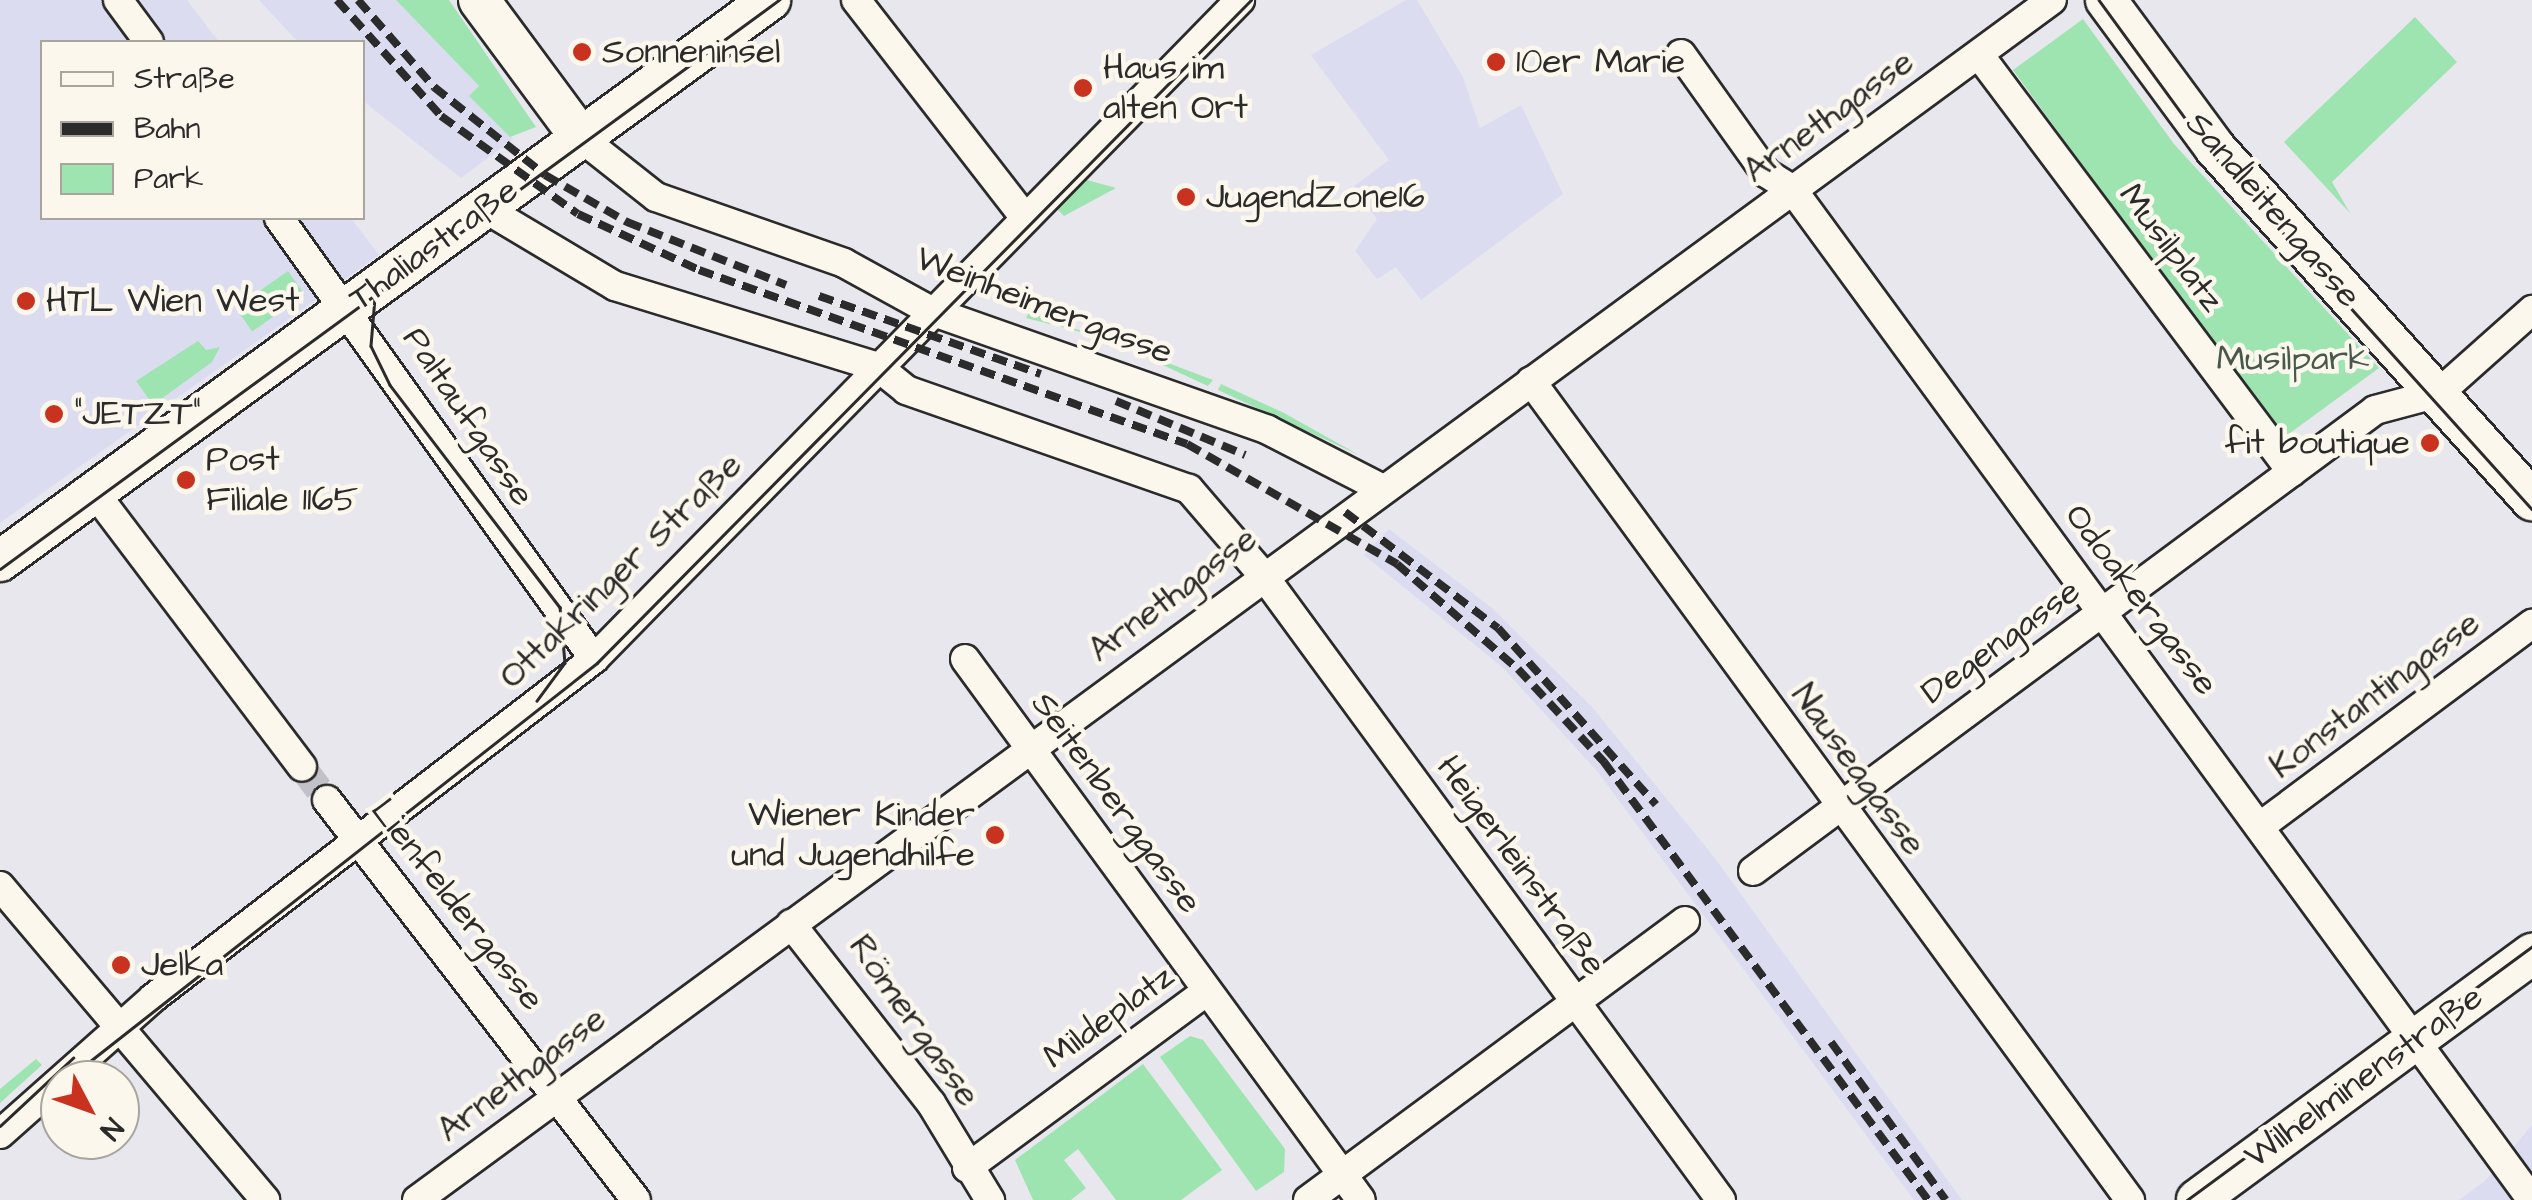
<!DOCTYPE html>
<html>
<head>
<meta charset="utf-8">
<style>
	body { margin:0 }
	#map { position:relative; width:2532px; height:1200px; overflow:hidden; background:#e8e7ee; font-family:"Architects Daughter",sans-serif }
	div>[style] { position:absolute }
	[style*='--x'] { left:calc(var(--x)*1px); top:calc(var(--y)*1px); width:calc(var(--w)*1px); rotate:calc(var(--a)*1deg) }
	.built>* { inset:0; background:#dbdcf0 }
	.green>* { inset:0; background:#9ee4b1; transform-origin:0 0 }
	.street-tunnel>* { height:28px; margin-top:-14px; transform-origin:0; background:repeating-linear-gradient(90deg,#c2c1c7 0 28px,transparent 0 42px) }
	.roads { filter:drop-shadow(2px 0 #2b2b2b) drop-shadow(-2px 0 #2b2b2b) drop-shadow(0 2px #2b2b2b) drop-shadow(0 -2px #2b2b2b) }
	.street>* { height:28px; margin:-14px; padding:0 14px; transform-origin:14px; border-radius:14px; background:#fbf7ec }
	.secondary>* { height:40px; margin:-20px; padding:0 20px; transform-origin:20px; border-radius:20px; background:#fbf7ec }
	.tram>* { height:2.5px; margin:-1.25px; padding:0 1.25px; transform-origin:1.25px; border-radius:1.25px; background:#2b2b2b }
	.rail>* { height:8px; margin-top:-4px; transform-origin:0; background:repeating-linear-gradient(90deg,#2b2b2b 0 15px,transparent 0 23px) }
	.dots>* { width:28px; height:28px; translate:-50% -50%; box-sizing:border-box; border:5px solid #fbf7ec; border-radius:50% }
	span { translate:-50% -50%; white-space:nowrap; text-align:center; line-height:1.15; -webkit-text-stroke:9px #fbf7ec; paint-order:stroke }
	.poi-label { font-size:35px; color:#2b2b2b }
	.left { translate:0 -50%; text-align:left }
	.right { translate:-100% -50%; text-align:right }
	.street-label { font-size:35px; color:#2b2b2b }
	.park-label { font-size:35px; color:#48594c }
	.legend { position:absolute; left:40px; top:40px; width:325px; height:180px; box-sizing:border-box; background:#fbf7ec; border:2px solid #a8a59f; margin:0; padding:12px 18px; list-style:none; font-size:30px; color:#2b2b2b }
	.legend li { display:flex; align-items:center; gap:20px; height:50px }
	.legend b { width:50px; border:2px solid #a8a59f }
	.north { position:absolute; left:40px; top:1060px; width:100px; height:100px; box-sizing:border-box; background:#fbf7ec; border:2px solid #a8a59f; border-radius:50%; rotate:131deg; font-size:28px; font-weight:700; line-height:40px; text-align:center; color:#2b2b2b }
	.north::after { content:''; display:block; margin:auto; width:35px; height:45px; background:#c8321e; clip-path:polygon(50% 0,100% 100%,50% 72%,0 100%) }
</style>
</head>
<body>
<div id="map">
	<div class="built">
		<div style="clip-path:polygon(0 0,187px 0,219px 42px,42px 42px,42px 218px,351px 218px,379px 255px,0 523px)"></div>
		<div style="clip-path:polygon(259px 0,396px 0,479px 86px,470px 97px,513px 139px,461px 178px,363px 101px,362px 42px,298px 42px)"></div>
		<div style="clip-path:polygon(1406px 0,1417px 0,1463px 77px,1480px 128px,1521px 105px,1563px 194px,1421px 300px,1396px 267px,1377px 279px,1355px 251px,1377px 219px,1353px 187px,1389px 160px,1311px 55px)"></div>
		<div style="clip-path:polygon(1389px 529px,1492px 608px,1592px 707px,1714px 857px,1962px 1200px,1914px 1200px,1597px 771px,1502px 667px,1364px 555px)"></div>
		<div style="clip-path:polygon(2532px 1125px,2532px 1200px,2459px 1200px,2485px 1181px)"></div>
	</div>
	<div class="green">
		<div style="clip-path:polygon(396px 0,449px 0,536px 127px,510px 137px,469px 96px,479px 86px)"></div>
		<div style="clip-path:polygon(2415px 17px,2457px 62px,2332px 182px,2350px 213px,2284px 142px)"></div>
		<div style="clip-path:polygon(2083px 19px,2174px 144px,2379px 368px,2282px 439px,2013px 70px)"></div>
		<div style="clip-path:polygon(1087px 180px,1116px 188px,1064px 216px,1056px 208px)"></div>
		<div style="left:288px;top:271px;width:29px;height:64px;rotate:55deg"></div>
		<div style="clip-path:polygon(1029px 312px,1093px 335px,1026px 318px)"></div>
		<div style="clip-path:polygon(198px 341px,206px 350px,220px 347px,212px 362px,153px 405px,136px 381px)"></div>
		<div style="clip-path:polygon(1115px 343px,1213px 380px,1208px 386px)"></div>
		<div style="clip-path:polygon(1221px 384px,1284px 413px,1359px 455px,1218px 390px)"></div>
		<div style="clip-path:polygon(1190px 1036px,1203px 1040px,1285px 1149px,1284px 1172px,1256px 1191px,1160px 1057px)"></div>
		<div style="clip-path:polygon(36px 1059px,42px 1065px,0 1103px,0 1089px)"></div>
		<div style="clip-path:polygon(1143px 1064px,1222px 1170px,1181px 1200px,1116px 1200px,1078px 1149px,1064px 1160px,1086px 1188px,1071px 1200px,1033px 1200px,1015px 1160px)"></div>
	</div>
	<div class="street-tunnel">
		<div style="--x:302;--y:767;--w:41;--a:52.9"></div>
	</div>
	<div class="roads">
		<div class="street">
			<div style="--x:118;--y:0;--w:52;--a:53.6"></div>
			<div style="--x:856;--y:0;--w:276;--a:52.2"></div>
			<div style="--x:1681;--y:54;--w:146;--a:54.5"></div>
			<div style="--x:1766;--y:173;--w:31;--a:32"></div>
			<div style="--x:1792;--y:189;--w:1253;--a:53.8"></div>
			<div style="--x:1980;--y:56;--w:520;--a:53.13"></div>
			<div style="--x:581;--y:138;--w:95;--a:38.2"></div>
			<div style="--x:656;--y:197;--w:199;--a:19.3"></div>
			<div style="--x:844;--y:263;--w:99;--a:28.9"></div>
			<div style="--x:931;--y:311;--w:357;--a:19.4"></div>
			<div style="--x:1268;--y:430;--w:125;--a:27.2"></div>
			<div style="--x:496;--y:215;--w:139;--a:30.8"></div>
			<div style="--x:615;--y:286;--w:275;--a:17.1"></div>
			<div style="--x:878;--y:367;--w:36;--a:39"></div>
			<div style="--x:906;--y:390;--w:300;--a:19.3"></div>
			<div style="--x:1189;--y:489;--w:113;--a:49.3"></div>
			<div style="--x:1263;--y:575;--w:775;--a:53.77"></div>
			<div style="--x:279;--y:218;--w:542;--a:54.46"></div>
			<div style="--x:1531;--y:381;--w:1015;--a:53.82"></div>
			<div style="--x:95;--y:493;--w:343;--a:52.9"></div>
			<div style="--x:965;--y:659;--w:670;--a:53.8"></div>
			<div style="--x:327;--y:800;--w:505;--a:52.31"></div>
			<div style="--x:2262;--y:825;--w:337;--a:-36.7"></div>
			<div style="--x:1753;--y:871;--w:774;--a:-36.54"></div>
			<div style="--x:2375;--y:410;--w:66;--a:-14.9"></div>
			<div style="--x:2439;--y:393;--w:125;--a:-41.7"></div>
			<div style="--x:0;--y:886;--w:411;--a:49.8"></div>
			<div style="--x:791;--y:924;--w:227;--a:52"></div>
			<div style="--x:931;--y:1103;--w:114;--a:58.7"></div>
			<div style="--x:0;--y:1134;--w:205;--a:-41.6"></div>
			<div style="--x:153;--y:998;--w:556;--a:-37.55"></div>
			<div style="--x:594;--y:659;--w:923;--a:-45.57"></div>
			<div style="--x:967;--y:1168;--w:297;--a:-36.4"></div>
			<div style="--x:417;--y:1200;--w:2028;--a:-36.28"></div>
			<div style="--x:1308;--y:1200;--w:469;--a:-36.5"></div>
		</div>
		<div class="secondary">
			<div style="--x:479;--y:0;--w:172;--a:53.5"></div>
			<div style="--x:2106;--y:0;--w:184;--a:53.6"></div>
			<div style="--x:2215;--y:148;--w:474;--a:48"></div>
			<div style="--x:0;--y:561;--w:953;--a:-36.08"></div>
			<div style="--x:2197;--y:1200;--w:416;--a:-36.3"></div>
		</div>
	</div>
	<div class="tram">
		<div style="--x:2099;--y:0;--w:182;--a:53.9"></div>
		<div style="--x:2206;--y:147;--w:487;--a:48"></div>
		<div style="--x:404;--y:259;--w:49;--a:126.6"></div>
		<div style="--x:375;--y:298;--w:48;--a:94.8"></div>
		<div style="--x:371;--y:346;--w:43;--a:64"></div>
		<div style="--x:390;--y:385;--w:280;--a:52.6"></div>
		<div style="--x:560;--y:607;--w:56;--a:84.9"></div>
		<div style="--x:565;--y:663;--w:47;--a:126.4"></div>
		<div style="--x:0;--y:569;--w:965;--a:-36.15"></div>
		<div style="--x:66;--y:1080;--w:675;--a:-38.14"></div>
		<div style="--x:597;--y:663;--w:931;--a:-45.39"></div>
		<div style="--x:0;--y:1126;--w:100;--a:-43"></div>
		<div style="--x:2187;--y:1200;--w:428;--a:-36.3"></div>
	</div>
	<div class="rail">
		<div style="--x:337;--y:0;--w:156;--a:48.1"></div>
		<div style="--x:441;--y:116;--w:168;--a:35.6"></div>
		<div style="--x:578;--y:214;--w:133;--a:24.8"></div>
		<div style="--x:699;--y:270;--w:518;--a:19.62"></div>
		<div style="--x:1187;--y:444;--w:242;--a:29.7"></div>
		<div style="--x:1397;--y:564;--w:160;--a:41"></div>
		<div style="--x:1518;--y:669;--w:127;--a:47.2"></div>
		<div style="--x:1604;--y:762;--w:545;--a:53.51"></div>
		<div style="--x:358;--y:0;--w:116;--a:48.9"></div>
		<div style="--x:434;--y:87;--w:142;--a:38.4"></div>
		<div style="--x:545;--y:175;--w:95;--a:29.8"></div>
		<div style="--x:627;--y:222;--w:171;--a:21.6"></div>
		<div style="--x:819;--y:296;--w:235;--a:19.4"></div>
		<div style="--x:1116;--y:401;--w:140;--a:22.7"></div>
		<div style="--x:1345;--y:512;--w:192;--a:37.2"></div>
		<div style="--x:1498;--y:628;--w:237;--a:48.2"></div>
		<div style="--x:1831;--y:1042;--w:195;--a:54"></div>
	</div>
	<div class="dots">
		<div style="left:582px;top:52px;background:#c8321e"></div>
		<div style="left:1496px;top:62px;background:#c8321e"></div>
		<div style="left:1083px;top:88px;background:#c8321e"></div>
		<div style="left:1186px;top:197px;background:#c8321e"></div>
		<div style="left:26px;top:301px;background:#c8321e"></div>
		<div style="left:54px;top:414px;background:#c8321e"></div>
		<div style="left:2430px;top:443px;background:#c8321e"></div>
		<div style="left:186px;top:480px;background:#c8321e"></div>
		<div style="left:995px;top:835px;background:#c8321e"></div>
		<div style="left:121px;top:965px;background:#c8321e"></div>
	</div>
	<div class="poi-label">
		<span class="left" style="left:602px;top:52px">Sonneninsel</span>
		<span class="left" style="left:1516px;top:62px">10er Marie</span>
		<span class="left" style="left:1103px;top:88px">Haus im<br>alten Ort</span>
		<span class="left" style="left:1206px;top:197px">JugendZone16</span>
		<span class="left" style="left:46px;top:301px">HTL Wien West</span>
		<span class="left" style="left:74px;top:414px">"JETZT"</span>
		<span class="right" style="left:2410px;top:443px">fit boutique</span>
		<span class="left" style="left:206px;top:480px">Post<br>Filiale 1165</span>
		<span class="right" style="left:975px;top:835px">Wiener Kinder<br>und Jugendhilfe</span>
		<span class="left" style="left:141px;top:965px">Jelka</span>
	</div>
	<div class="street-label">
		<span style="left:1829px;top:117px;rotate:-36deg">Arnethgasse</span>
		<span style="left:2273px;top:210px;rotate:49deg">Sandleitengasse</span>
		<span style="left:434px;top:245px;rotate:-36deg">Thaliastraße</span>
		<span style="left:2171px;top:248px;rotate:53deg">Musilplatz</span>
		<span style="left:1044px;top:306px;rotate:21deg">Weinheimergasse</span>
		<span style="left:468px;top:417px;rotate:56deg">Paltaufgasse</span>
		<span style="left:621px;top:571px;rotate:-44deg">Ottakringer Straße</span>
		<span style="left:1173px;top:595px;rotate:-37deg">Arnethgasse</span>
		<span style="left:2141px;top:600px;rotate:53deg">Odoakergasse</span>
		<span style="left:2001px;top:642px;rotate:-36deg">Degengasse</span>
		<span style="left:2375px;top:695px;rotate:-37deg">Konstantingasse</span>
		<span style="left:1858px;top:770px;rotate:54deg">Nauseagasse</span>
		<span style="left:1116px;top:803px;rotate:54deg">Seitenberggasse</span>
		<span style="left:1521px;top:866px;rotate:54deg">Heigerleinstraße</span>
		<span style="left:457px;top:905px;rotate:52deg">Lienfeldergasse</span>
		<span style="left:1109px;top:1017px;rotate:-36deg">Mildeplatz</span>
		<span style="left:914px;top:1021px;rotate:55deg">Römergasse</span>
		<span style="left:522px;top:1075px;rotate:-37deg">Arnethgasse</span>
		<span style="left:2364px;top:1077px;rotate:-36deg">Wilhelminenstraße</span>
	</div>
	<div class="park-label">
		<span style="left:2293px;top:359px">Musilpark</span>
	</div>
	<ul class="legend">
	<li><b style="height:12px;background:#fbf7ec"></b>Straße</li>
	<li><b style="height:12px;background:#2b2b2b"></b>Bahn</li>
	<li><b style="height:28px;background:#9ee4b1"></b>Park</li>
	</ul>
	<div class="north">N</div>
</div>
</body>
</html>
